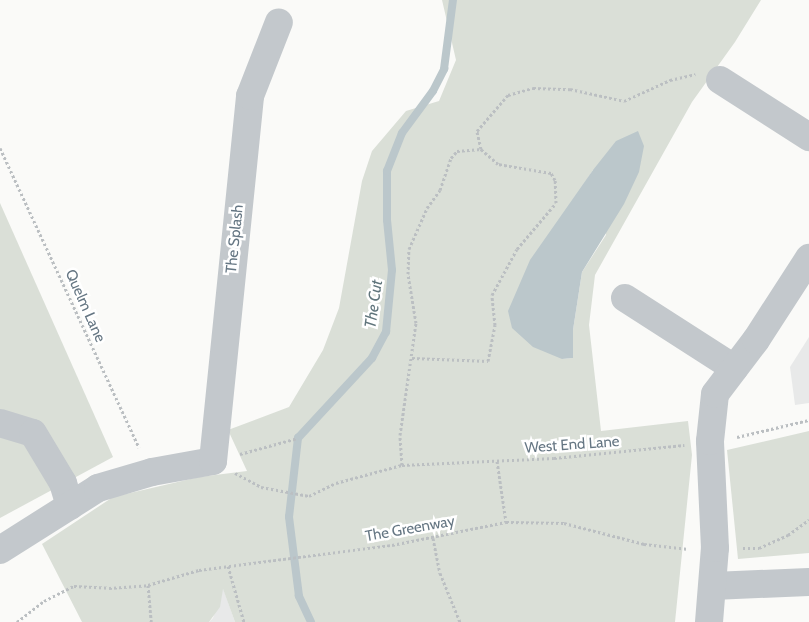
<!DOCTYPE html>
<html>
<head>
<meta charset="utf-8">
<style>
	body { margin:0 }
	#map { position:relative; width:809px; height:622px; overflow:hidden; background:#fafaf8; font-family:Cabin,sans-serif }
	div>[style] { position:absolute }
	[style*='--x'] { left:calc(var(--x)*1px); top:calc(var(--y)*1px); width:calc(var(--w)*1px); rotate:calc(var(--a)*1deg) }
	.built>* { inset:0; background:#e8e9e9 }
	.green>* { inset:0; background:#dadfd7 }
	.water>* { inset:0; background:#bbc7cb }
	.stream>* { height:8px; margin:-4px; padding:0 4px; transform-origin:4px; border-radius:4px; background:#bbc7cb }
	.path>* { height:3px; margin-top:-1.5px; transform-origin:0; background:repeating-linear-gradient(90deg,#bbbfc2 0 2.5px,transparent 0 5px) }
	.minor>* { height:28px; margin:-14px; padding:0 14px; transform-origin:14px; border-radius:14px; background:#c3c8cc }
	span { translate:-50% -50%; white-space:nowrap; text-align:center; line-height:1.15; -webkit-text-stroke:5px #fff; paint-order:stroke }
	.street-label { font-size:15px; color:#657683 }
	.water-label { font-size:16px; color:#60757c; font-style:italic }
</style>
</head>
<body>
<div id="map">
	<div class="built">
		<div style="clip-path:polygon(809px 337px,809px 403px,795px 405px,790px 367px)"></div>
		<div style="clip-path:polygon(223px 588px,235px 622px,209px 622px,213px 618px)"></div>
	</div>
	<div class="green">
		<div style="clip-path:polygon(evenodd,442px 0,761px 0,735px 42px,692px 102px,595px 275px,589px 325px,601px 431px,688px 421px,692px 455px,675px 622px,235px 622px,223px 589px,220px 607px,209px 622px,82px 622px,42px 544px,113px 497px,199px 477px,247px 471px,228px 430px,289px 407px,323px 350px,339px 308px,362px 181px,372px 151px,406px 111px,439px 101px,456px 60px,442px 0,593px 170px,606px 235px,582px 272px,573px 330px,573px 358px,562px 359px,564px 216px,593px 170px)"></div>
		<div style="clip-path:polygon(0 203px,113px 457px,0 518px)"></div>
		<div style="clip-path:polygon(809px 431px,809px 553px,738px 559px,727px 450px)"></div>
	</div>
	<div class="water">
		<div style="clip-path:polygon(638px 131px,644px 146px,639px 172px,624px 204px,582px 272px,573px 330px,573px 358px,562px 359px,533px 347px,512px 328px,508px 311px,530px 260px,593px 170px,616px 141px)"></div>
	</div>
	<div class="stream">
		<div style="--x:311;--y:622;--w:29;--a:-115"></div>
		<div style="--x:299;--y:596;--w:80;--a:-97.2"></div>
		<div style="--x:289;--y:517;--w:80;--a:-83.5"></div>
		<div style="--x:298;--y:438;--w:109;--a:-47.2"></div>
		<div style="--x:372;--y:358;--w:30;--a:-62"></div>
		<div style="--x:386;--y:332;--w:62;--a:-84.5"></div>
		<div style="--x:392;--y:270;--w:50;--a:-95.7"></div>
		<div style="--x:387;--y:220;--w:49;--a:-90"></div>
		<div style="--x:387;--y:171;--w:41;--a:-68.5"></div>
		<div style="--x:402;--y:133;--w:52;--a:-53.6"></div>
		<div style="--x:433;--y:91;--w:25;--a:-63"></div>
		<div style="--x:444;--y:69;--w:70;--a:-82.6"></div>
	</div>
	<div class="path">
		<div style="--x:0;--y:148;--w:330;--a:65.1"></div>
		<div style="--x:412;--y:358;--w:76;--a:2.3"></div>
		<div style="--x:488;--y:361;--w:37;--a:-79"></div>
		<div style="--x:495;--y:325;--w:30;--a:-96"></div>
		<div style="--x:492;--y:295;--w:52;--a:-61.5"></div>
		<div style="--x:517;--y:249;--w:60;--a:-49.7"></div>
		<div style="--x:556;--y:203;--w:23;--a:-92"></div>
		<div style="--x:555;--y:180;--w:8;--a:-120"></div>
		<div style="--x:551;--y:173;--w:54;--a:-170.4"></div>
		<div style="--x:498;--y:164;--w:23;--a:-139"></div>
		<div style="--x:481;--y:149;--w:18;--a:-103"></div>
		<div style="--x:477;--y:131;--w:48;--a:-49.3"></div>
		<div style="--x:508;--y:95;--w:26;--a:-16"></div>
		<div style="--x:533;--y:88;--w:37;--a:2"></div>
		<div style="--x:570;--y:89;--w:55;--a:12.5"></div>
		<div style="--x:624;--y:101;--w:51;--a:-24.5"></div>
		<div style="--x:670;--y:80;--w:26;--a:-13"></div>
		<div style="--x:737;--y:437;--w:74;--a:-13.3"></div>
		<div style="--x:240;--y:454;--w:60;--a:-15.4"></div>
		<div style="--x:497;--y:461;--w:62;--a:81.6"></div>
		<div style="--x:402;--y:465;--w:30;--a:-94"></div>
		<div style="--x:400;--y:435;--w:113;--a:-81.9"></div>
		<div style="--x:416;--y:323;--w:50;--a:-99.3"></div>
		<div style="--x:408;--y:274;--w:25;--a:-88"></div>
		<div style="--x:409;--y:249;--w:45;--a:-66.3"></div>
		<div style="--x:427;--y:208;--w:22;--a:-54"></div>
		<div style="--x:440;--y:190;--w:34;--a:-71"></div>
		<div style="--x:451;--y:158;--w:9;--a:-49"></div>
		<div style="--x:457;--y:151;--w:24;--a:-5"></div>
		<div style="--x:235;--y:473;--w:30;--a:28"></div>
		<div style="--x:261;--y:487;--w:49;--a:10.6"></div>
		<div style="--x:309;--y:496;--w:30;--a:-26"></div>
		<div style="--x:336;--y:483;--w:68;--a:-15.3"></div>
		<div style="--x:402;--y:465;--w:152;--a:-2.6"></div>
		<div style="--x:554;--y:458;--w:131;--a:-5.7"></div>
		<div style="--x:433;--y:538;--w:36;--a:79"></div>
		<div style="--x:440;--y:573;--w:53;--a:67.8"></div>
		<div style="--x:743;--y:548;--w:16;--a:0"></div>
		<div style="--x:759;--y:548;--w:32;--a:-24"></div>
		<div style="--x:788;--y:535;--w:26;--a:-36"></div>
		<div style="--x:228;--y:566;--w:58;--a:74.1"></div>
		<div style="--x:148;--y:585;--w:37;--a:85"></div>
		<div style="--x:17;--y:622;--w:34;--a:-38"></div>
		<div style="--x:44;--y:601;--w:34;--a:-27"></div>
		<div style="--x:74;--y:586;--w:35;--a:3"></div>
		<div style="--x:109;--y:588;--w:39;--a:-4"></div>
		<div style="--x:148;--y:585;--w:53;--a:-16.4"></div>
		<div style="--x:199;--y:570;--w:195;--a:-7.4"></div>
		<div style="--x:392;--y:545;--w:116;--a:-11.4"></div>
		<div style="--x:506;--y:522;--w:58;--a:1"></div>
		<div style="--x:564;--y:523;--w:83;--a:14.7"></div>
		<div style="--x:644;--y:544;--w:45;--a:6.3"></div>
	</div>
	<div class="minor">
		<div style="--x:720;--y:80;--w:106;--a:32.6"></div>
		<div style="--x:625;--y:298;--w:130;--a:32.7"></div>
		<div style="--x:0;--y:423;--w:34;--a:17"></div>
		<div style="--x:33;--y:433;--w:58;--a:59"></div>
		<div style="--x:63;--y:483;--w:24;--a:73"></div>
		<div style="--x:0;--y:550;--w:116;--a:-32.3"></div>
		<div style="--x:98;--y:488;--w:56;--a:-16.5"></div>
		<div style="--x:152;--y:472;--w:62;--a:-10.2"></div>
		<div style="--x:213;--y:461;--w:367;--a:-84.2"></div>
		<div style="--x:250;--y:96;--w:79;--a:-68.6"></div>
		<div style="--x:713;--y:586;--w:96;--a:-2.4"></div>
		<div style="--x:709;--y:622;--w:74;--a:-85.4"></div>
		<div style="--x:715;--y:548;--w:107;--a:-92.7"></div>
		<div style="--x:710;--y:441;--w:47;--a:-83.9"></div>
		<div style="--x:715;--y:394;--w:68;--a:-52.8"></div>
		<div style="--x:756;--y:340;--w:98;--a:-57.1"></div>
	</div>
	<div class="street-label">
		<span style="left:235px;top:239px;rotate:-84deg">The Splash</span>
		<span style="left:85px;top:306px;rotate:66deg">Quelm Lane</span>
		<span style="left:572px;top:445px;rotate:-4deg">West End Lane</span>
		<span style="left:410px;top:529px;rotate:-10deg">The Greenway</span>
	</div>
	<div class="water-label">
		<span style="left:374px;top:304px;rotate:-82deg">The Cut</span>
	</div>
</div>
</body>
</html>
